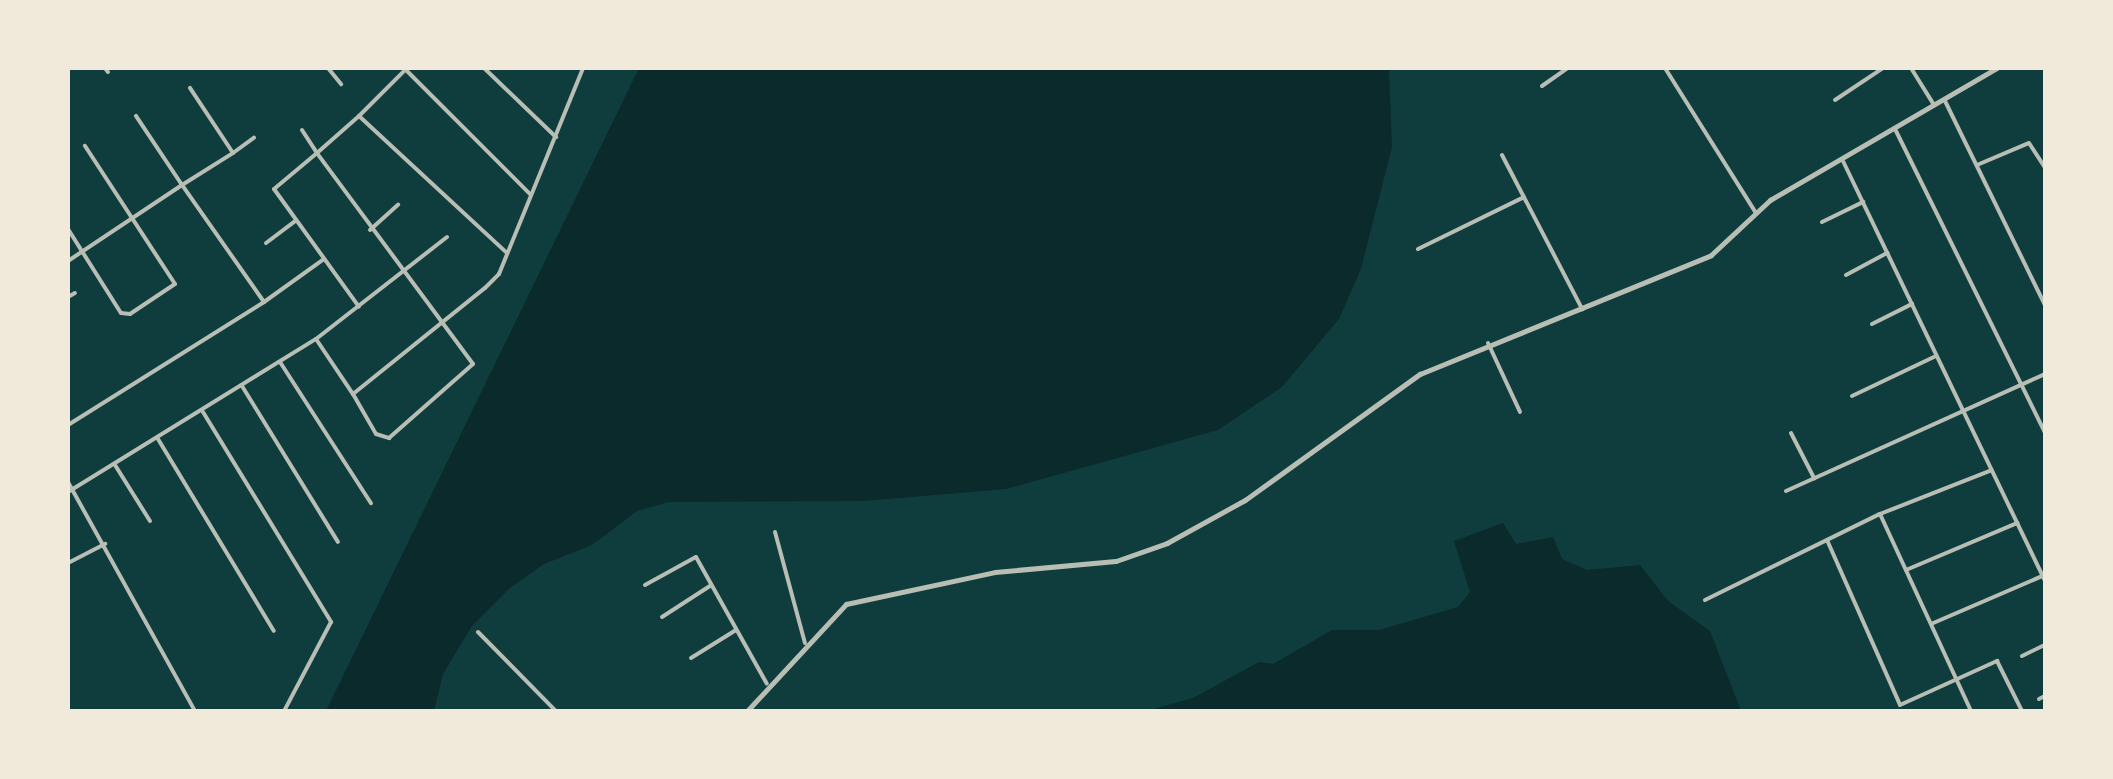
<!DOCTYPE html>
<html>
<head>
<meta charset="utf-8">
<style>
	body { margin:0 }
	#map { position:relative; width:2113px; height:779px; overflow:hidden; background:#0f3d3e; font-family:Quicksand,sans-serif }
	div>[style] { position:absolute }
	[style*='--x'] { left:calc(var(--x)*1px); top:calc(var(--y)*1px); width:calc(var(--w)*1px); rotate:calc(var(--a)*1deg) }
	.water>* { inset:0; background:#0a2a2b }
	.minor>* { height:4px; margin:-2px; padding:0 2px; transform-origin:2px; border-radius:2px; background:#b8beb3 }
	.tertiary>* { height:5px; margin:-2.5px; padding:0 2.5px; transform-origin:2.5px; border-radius:2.5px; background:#b8beb3 }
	span { translate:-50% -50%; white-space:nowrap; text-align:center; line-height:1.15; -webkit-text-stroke:8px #f1e9da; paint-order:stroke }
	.frame { position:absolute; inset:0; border:70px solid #f1e9da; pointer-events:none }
</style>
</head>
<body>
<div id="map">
	<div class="water">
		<div style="clip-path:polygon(639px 68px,1389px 68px,1392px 147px,1361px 269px,1339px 319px,1282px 387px,1218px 430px,1006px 489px,864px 501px,669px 502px,637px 511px,592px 545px,544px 564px,510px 588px,472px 626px,443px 674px,434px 711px,326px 711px)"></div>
		<div style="clip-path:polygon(1503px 523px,1516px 544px,1553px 537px,1562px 559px,1587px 570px,1640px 565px,1668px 601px,1710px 631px,1741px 711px,1146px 711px,1193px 698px,1259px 662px,1273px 664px,1332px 630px,1379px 630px,1458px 607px,1470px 592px,1454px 541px)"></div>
	</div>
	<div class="minor">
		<div style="--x:105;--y:68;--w:5;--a:53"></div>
		<div style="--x:328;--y:68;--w:21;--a:51"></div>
		<div style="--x:404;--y:68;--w:178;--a:45"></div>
		<div style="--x:484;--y:68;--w:100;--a:43.8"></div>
		<div style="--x:1665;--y:68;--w:171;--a:57.9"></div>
		<div style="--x:1911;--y:68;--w:44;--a:58.1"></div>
		<div style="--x:1542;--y:86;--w:32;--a:-35"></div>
		<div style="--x:1835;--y:100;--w:58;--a:-33.7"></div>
		<div style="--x:1945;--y:101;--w:227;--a:63.9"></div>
		<div style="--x:359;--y:116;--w:66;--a:-45"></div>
		<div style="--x:1895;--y:129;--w:338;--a:63.7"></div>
		<div style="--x:302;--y:130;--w:27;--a:57"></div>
		<div style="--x:317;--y:153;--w:56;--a:140.1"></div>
		<div style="--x:274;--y:189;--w:145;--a:54.2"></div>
		<div style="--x:233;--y:153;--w:26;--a:-36"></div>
		<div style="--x:1502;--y:155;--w:174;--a:62.5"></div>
		<div style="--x:1842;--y:159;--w:468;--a:64.3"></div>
		<div style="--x:1977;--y:165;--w:56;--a:-22.9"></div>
		<div style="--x:2029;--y:143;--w:30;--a:57"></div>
		<div style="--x:1822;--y:222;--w:46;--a:-26"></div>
		<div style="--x:68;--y:229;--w:99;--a:57.8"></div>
		<div style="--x:121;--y:313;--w:9;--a:6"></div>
		<div style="--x:130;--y:314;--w:54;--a:-33.7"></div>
		<div style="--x:175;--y:284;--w:165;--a:-123.1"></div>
		<div style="--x:370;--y:230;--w:38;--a:-42"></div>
		<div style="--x:266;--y:243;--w:36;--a:-37"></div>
		<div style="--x:1418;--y:249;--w:118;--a:-26.1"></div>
		<div style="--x:68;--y:261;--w:137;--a:-33.7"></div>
		<div style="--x:182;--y:185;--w:83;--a:-123.7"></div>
		<div style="--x:1846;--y:275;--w:47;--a:-28.2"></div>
		<div style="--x:68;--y:297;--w:8;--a:-30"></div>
		<div style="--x:264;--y:302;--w:74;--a:-35.6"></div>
		<div style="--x:1872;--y:324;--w:45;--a:-26.6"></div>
		<div style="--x:316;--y:339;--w:66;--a:56.1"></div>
		<div style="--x:353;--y:394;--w:169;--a:-38.8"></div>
		<div style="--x:485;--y:288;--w:20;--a:-45"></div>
		<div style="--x:499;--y:274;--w:222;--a:-67.8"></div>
		<div style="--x:1488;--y:343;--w:76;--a:65.1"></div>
		<div style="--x:280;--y:362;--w:168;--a:57.2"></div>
		<div style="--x:242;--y:386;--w:183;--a:58.4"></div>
		<div style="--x:353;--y:394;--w:46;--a:60.1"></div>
		<div style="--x:376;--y:434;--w:14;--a:17"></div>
		<div style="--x:389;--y:438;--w:112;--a:-41.4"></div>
		<div style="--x:473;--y:364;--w:262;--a:-126.5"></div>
		<div style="--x:317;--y:153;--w:56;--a:-41.4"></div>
		<div style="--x:359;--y:116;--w:200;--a:42.8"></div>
		<div style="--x:1852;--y:396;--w:93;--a:-25.5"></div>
		<div style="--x:203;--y:412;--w:246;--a:58.6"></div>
		<div style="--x:331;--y:622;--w:101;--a:117.8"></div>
		<div style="--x:68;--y:425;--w:231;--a:-32.1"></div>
		<div style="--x:264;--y:302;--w:143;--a:-125"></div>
		<div style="--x:182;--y:185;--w:60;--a:-32.1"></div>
		<div style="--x:233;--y:153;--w:78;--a:-123.5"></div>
		<div style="--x:1791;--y:433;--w:51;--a:62.9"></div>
		<div style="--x:158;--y:439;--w:224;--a:58.9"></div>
		<div style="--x:115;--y:465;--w:66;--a:58"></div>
		<div style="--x:68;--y:482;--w:262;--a:61"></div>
		<div style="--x:1786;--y:491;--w:284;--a:-24.3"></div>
		<div style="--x:68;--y:492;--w:291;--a:-31.7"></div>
		<div style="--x:316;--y:339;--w:166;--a:-37.9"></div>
		<div style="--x:1880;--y:514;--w:120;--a:-21.4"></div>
		<div style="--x:775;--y:532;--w:115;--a:74.9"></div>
		<div style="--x:1827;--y:540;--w:180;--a:66.1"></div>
		<div style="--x:1900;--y:705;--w:107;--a:-24.4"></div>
		<div style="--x:1997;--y:661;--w:56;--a:63.4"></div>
		<div style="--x:68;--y:563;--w:42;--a:-27.2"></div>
		<div style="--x:1906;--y:570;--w:121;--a:-22.9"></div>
		<div style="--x:645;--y:585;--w:58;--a:-28.8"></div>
		<div style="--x:696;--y:557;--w:145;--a:60.8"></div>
		<div style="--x:1705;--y:600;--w:195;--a:-26.2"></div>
		<div style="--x:1880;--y:514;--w:217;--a:65.2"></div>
		<div style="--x:662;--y:617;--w:57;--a:-32.9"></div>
		<div style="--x:1931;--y:624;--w:124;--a:-23.3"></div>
		<div style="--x:478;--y:632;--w:111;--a:45.4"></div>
		<div style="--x:2022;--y:656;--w:25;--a:-26"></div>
		<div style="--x:691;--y:658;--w:53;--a:-31.9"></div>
		<div style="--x:2039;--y:699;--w:7;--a:-27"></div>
		<div style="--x:683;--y:711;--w:61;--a:0"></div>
	</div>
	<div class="tertiary">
		<div style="--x:747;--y:711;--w:146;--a:-47.2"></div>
		<div style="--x:846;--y:604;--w:152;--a:-12.1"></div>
		<div style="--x:995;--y:572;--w:121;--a:-5.2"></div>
		<div style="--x:1116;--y:561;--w:54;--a:-19.4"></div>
		<div style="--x:1167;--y:543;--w:89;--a:-28.9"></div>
		<div style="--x:1245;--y:500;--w:216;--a:-35.8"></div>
		<div style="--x:1420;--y:374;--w:314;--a:-22.2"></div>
		<div style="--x:1711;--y:255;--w:81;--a:-43"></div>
		<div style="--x:1770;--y:200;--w:263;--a:-30.2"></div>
	</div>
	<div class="frame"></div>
</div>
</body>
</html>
